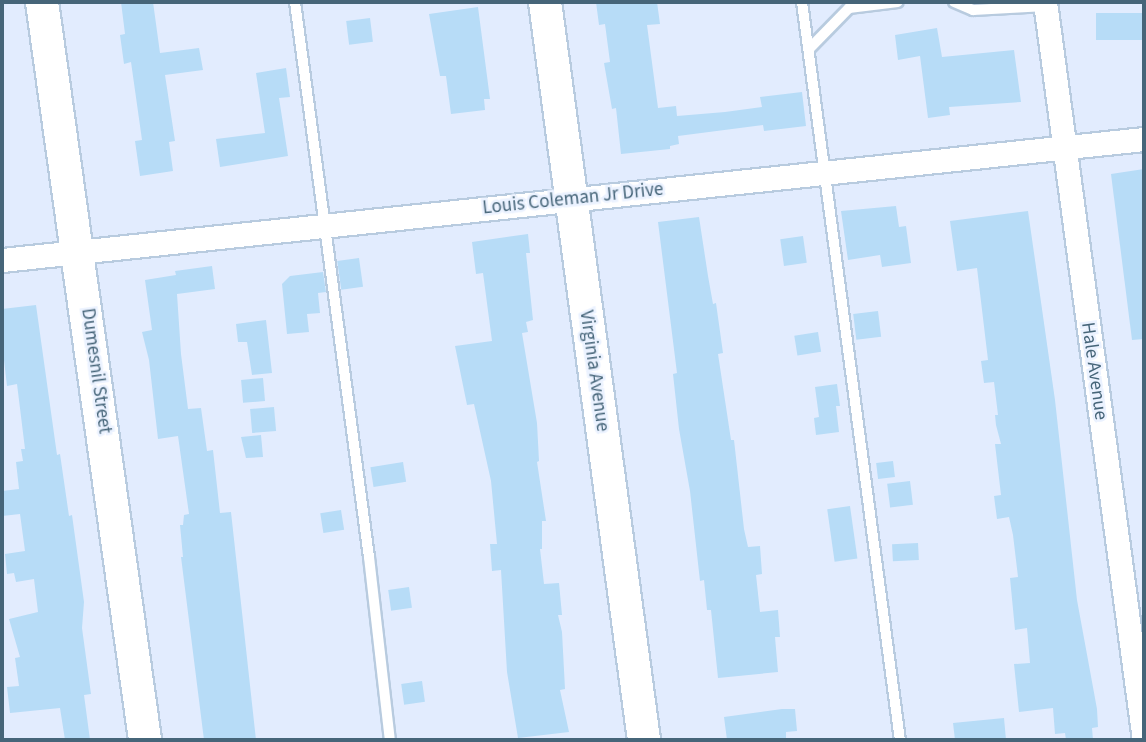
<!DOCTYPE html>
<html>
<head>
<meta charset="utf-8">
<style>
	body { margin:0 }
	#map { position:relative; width:1146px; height:742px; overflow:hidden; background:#e2ecfe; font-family:"Source Sans 3",sans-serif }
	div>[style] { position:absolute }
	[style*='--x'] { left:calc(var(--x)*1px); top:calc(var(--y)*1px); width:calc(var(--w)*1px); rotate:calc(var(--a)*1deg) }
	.building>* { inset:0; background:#b7dcf7; transform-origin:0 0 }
	.roads { filter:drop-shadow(2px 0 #b8cbdf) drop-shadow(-2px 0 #b8cbdf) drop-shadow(0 2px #b8cbdf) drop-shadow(0 -2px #b8cbdf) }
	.lane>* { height:10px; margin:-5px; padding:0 5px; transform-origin:5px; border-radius:5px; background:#fff }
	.street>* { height:23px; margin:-11.5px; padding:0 11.5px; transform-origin:11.5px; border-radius:11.5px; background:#fff }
	.secondary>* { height:32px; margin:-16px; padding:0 16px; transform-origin:16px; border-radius:16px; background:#fff }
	span { translate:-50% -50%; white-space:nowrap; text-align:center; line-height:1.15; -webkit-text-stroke:5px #ebf2ff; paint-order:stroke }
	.street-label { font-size:19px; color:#466579 }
	.frame { position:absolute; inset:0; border:4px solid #466579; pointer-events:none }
</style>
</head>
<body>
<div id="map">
	<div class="building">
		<div style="clip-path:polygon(121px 2px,153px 2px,160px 53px,199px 48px,203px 70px,165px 75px,175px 141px,169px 142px,173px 171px,140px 176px,135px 141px,142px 140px,131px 62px,124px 64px,120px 35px,125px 34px)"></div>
		<div style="clip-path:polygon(596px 2px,657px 2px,660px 24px,647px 25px,658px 108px,676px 106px,677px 116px,725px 112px,762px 107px,760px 97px,802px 92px,806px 126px,764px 131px,763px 125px,678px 136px,679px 144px,670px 146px,670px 149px,621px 154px,616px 108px,612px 109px,604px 63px,610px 62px,605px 24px,599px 25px)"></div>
		<div style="clip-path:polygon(478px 7px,490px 99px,484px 99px,485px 110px,451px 114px,446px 76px,440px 76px,429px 14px)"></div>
		<div style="left:1144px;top:13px;width:27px;height:48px;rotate:90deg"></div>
		<div style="left:370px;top:18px;width:24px;height:24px;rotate:83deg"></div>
		<div style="clip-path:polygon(937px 28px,942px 57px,1014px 50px,1021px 102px,949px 107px,950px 115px,928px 118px,920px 56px,898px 60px,895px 35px)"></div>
		<div style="clip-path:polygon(286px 68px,290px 97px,279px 98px,288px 156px,220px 167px,216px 139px,265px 133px,256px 73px)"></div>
		<div style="clip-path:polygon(1144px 169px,1144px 339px,1132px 340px,1111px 174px)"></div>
		<div style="clip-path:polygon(896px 206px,899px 227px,906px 226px,911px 263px,882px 267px,880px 255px,848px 260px,841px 211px)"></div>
		<div style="clip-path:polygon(1028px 211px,1055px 400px,1077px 600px,1097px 709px,1098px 727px,1092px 728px,1093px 740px,1066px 740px,1065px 733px,1055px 734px,1053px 708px,1019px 712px,1014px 664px,1030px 663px,1027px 628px,1015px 630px,1010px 578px,1018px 577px,1013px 535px,1009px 517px,997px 519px,994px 496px,1001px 495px,995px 444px,1001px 444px,996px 425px,995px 415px,998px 415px,994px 382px,984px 383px,981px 361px,988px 360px,977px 268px,957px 271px,950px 221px)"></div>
		<div style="clip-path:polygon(699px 217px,708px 276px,713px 304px,716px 303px,723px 353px,718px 354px,731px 440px,734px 440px,744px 529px,748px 547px,760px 546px,762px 574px,756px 575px,760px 612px,778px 610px,780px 637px,775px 637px,778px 672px,718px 678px,711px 610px,707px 610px,704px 580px,700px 581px,690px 491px,679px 429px,673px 374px,677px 373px,658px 222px)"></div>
		<div style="clip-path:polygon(528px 234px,530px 253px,526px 253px,533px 320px,526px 322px,528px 332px,522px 333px,537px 423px,539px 461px,537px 462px,546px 521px,542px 521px,542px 549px,540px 549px,544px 584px,559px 583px,562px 615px,558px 615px,562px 632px,565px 689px,560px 690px,569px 732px,518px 738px,507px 672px,501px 570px,492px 571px,490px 544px,497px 544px,491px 481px,474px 404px,467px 405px,455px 346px,492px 341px,483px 273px,476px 274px,472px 242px)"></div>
		<div style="left:803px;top:236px;width:27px;height:23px;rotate:82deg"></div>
		<div style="left:359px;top:258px;width:29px;height:22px;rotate:82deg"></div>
		<div style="clip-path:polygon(212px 266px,215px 289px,177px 294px,181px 354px,188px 409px,201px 408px,207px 451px,213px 450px,220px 513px,231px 512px,256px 740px,204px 740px,181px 557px,183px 557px,180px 525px,183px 525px,184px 515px,189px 514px,178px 436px,158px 439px,149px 360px,142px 332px,152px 330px,145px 280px,176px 275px,175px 271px)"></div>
		<div style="clip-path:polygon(323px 272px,326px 292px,318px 293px,320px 313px,307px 314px,309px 332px,287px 334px,282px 284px,290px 276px)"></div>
		<div style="clip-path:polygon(36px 305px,57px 455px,60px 454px,69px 516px,72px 515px,84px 602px,82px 628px,91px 694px,84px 695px,90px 740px,65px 740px,60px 708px,10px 713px,7px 687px,19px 686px,15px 658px,20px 657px,9px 619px,38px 612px,34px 579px,16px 582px,14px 573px,7px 574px,5px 554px,25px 551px,20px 514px,2px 516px,2px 491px,19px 489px,16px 462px,23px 461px,21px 449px,25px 449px,17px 384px,7px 386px,2px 343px,2px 309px)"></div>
		<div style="left:878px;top:311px;width:26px;height:25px;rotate:83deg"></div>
		<div style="clip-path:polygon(266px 320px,272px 373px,252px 375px,247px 342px,238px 342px,236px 324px)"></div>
		<div style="left:818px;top:332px;width:20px;height:24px;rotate:81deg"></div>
		<div style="left:263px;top:378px;width:23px;height:22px;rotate:85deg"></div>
		<div style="clip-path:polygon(837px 384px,840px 406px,836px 406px,839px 432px,816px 435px,814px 418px,819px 417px,815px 387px)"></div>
		<div style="left:274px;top:407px;width:24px;height:24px;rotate:85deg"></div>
		<div style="clip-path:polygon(261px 435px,263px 457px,246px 458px,241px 437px)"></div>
		<div style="left:893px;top:461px;width:16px;height:17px;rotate:83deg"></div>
		<div style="left:403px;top:462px;width:20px;height:33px;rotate:81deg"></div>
		<div style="left:910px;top:481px;width:24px;height:23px;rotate:83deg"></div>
		<div style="left:850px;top:506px;width:53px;height:23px;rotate:82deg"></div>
		<div style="left:341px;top:510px;width:20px;height:21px;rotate:81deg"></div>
		<div style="left:918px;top:543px;width:17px;height:26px;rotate:87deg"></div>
		<div style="left:409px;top:587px;width:21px;height:21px;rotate:82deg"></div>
		<div style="left:422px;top:681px;width:21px;height:21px;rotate:82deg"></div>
		<div style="clip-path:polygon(782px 709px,795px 709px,797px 731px,786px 732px,786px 739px,727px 740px,724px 717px)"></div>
		<div style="clip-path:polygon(1004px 718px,1006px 740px,955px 740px,953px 723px)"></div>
	</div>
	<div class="roads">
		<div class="lane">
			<div style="--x:295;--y:2;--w:560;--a:82.41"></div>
			<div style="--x:369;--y:557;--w:184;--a:83.5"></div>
			<div style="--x:802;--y:2;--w:744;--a:82.44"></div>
			<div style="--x:954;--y:2;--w:21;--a:23"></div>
			<div style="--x:973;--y:10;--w:73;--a:-3.1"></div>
			<div style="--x:809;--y:49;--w:57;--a:-45.7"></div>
			<div style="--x:849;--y:8;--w:49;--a:-7"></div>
		</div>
		<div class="street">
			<div style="--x:1045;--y:2;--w:745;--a:82.36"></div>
			<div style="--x:2;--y:260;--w:1148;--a:-6.05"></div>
		</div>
		<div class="secondary">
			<div style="--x:42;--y:2;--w:745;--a:82.05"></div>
			<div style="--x:545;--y:2;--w:745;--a:82.36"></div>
		</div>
	</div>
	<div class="street-label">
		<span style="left:573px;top:199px;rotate:-6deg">Louis Coleman Jr Drive</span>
		<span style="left:96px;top:371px;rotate:82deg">Dumesnil Street</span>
		<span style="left:594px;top:371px;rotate:82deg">Virginia Avenue</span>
		<span style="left:1094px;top:371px;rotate:82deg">Hale Avenue</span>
	</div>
	<div class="frame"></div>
</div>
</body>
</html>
